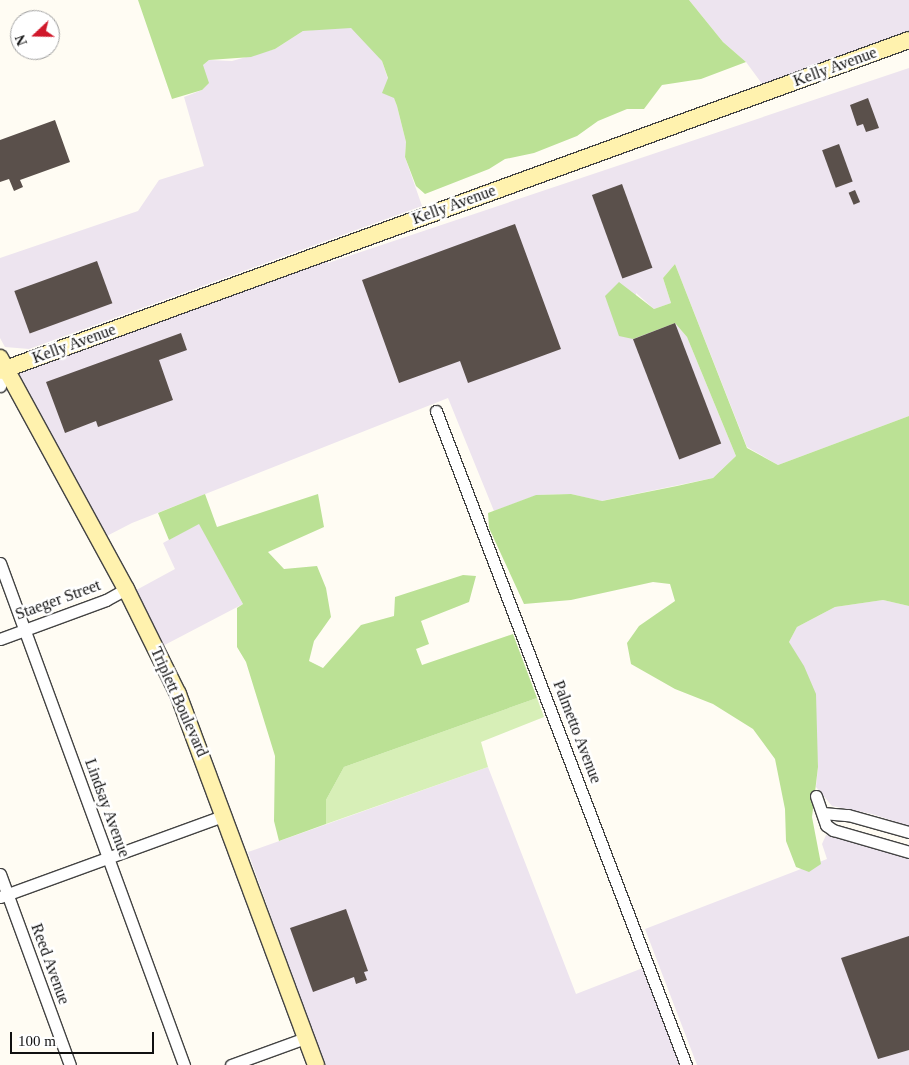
<!DOCTYPE html>
<html>
<head>
<meta charset="utf-8">
<style>
	body { margin:0 }
	#map { position:relative; width:909px; height:1065px; overflow:hidden; background:#fffcf3; font-family:"Times New Roman",serif }
	div>[style] { position:absolute }
	[style*='--x'] { left:calc(var(--x)*1px); top:calc(var(--y)*1px); width:calc(var(--w)*1px); rotate:calc(var(--a)*1deg) }
	.industrial>* { inset:0; background:#ede4ef }
	.green>* { inset:0; background:#d7efb7 }
	.forest>* { inset:0; background:#bbe195 }
	.building>* { inset:0; background:#5a504b; transform-origin:0 0 }
	.roads { filter:drop-shadow(1px 0 #434343) drop-shadow(-1px 0 #434343) drop-shadow(0 1px #434343) drop-shadow(0 -1px #434343) }
	.street>* { height:11px; margin:-5.5px; padding:0 5.5px; transform-origin:5.5px; border-radius:5.5px; background:#fff }
	.secondary>* { height:16px; margin:-8px; padding:0 8px; transform-origin:8px; border-radius:8px; background:#fff2ae }
	span { translate:-50% -50%; white-space:nowrap; text-align:center; line-height:1.15; -webkit-text-stroke:5px #fff; paint-order:stroke }
	.street-label { font-size:16px; color:#101010 }
	.north { position:absolute; left:10px; top:10px; width:50px; height:50px; box-sizing:border-box; background:#fff; border:1px solid #9f9f9f; border-radius:50%; rotate:249deg; font-size:14px; font-weight:700; line-height:20px; text-align:center; color:#101010 }
	.north::after { content:''; display:block; margin:auto; width:18px; height:22px; background:#d0182a; clip-path:polygon(50% 0,100% 100%,50% 72%,0 100%) }
	.scale { position:absolute; left:10px; top:1032px; width:144px; height:22px; box-sizing:border-box; border:2px solid #101010; border-top:0; padding-left:6px; font-size:15px; line-height:18px; white-space:nowrap; color:#101010; -webkit-text-stroke:4px #fff; paint-order:stroke }
</style>
</head>
<body>
<div id="map">
	<div class="industrial">
		<div style="clip-path:polygon(689px 0,909px 0,909px 40px,768px 92px,746px 62px,723px 42px)"></div>
		<div style="clip-path:polygon(340px 27px,351px 28px,363px 37px,382px 61px,397px 106px,406px 142px,405px 157px,422px 206px,29px 349px,5px 347px,0 338px,0 258px,138px 211px,159px 180px,204px 166px,184px 97px,202px 90px,203px 65px,209px 60px,232px 61px,275px 49px,303px 31px)"></div>
		<div style="clip-path:polygon(909px 68px,909px 416px,778px 465px,747px 447px,675px 264px,663px 278px,671px 303px,654px 309px,636px 293px,633px 338px,675px 323px,687px 337px,736px 456px,713px 478px,601px 501px,571px 494px,537px 495px,494px 511px,448px 398px,132px 523px,99px 540px,4px 370px,324px 253px,328px 263px)"></div>
		<div style="clip-path:polygon(199px 523px,243px 604px,157px 649px,129px 594px,175px 569px,163px 543px)"></div>
		<div style="clip-path:polygon(883px 600px,909px 606px,909px 826px,872px 814px,832px 806px,816px 787px,818px 767px,815px 736px,789px 642px,797px 627px,835px 607px)"></div>
		<div style="clip-path:polygon(488px 767px,576px 994px,648px 966px,686px 1065px,324px 1065px,248px 852px)"></div>
		<div style="clip-path:polygon(826px 835px,852px 839px,909px 856px,909px 1065px,697px 1065px,645px 929px,827px 859px,822px 844px)"></div>
	</div>
	<div class="green">
		<div style="clip-path:polygon(537px 698px,544px 717px,481px 742px,488px 767px,326px 824px,326px 800px,344px 767px)"></div>
	</div>
	<div class="forest">
		<div style="clip-path:polygon(138px 0,689px 0,723px 42px,746px 62px,701px 79px,662px 85px,644px 109px,627px 109px,598px 121px,577px 136px,534px 153px,505px 159px,489px 169px,425px 194px,416px 186px,405px 157px,406px 142px,397px 106px,394px 98px,382px 93px,388px 78px,382px 61px,351px 28px,303px 31px,275px 49px,251px 57px,209px 60px,203px 65px,209px 83px,202px 90px,172px 99px)"></div>
		<div style="clip-path:polygon(675px 264px,747px 448px,778px 465px,909px 416px,909px 606px,883px 600px,835px 607px,797px 627px,789px 642px,804px 666px,816px 694px,818px 767px,812px 817px,821px 864px,809px 872px,796px 867px,786px 841px,785px 809px,775px 759px,753px 729px,713px 704px,675px 689px,631px 664px,627px 643px,639px 626px,675px 601px,670px 584px,653px 582px,571px 600px,524px 604px,489px 528px,488px 513px,536px 495px,571px 494px,602px 501px,677px 486px,713px 478px,736px 456px,687px 337px,675px 323px,633px 339px,619px 336px,605px 296px,619px 282px,654px 309px,671px 303px,663px 278px)"></div>
		<div style="clip-path:polygon(205px 494px,217px 527px,318px 494px,324px 527px,268px 552px,284px 569px,317px 566px,326px 588px,331px 617px,314px 641px,309px 661px,323px 668px,361px 625px,394px 616px,395px 597px,463px 575px,476px 576px,469px 602px,421px 621px,429px 644px,416px 649px,422px 665px,513px 634px,537px 698px,344px 767px,326px 800px,326px 824px,279px 841px,274px 821px,275px 756px,246px 662px,237px 647px,237px 608px,243px 604px,199px 524px,169px 540px,158px 513px)"></div>
	</div>
	<div class="building">
		<div style="clip-path:polygon(868px 98px,879px 128px,866px 132px,863px 124px,857px 126px,850px 105px)"></div>
		<div style="clip-path:polygon(55px 120px,70px 162px,20px 180px,23px 187px,14px 191px,9px 179px,0 182px,0 140px)"></div>
		<div style="left:839px;top:144px;width:40px;height:18px;rotate:70deg"></div>
		<div style="left:622px;top:184px;width:89px;height:32px;rotate:70deg"></div>
		<div style="left:855px;top:190px;width:13px;height:7px;rotate:67deg"></div>
		<div style="clip-path:polygon(515px 224px,561px 349px,468px 383px,460px 361px,399px 383px,362px 280px)"></div>
		<div style="left:97px;top:261px;width:45px;height:88px;rotate:70deg"></div>
		<div style="left:675px;top:323px;width:129px;height:45px;rotate:69deg"></div>
		<div style="clip-path:polygon(181px 333px,187px 350px,159px 360px,173px 400px,98px 427px,96px 421px,65px 433px,46px 382px)"></div>
		<div style="clip-path:polygon(346px 909px,368px 971px,364px 972px,367px 980px,356px 984px,354px 977px,313px 992px,290px 928px)"></div>
		<div style="clip-path:polygon(909px 936px,909px 1050px,878px 1059px,841px 958px)"></div>
	</div>
	<div class="roads">
		<div class="street">
			<div style="--x:0;--y:386;--w:16;--a:-76"></div>
			<div style="--x:436;--y:411;--w:700;--a:69.08"></div>
			<div style="--x:0;--y:563;--w:535;--a:69.87"></div>
			<div style="--x:0;--y:639;--w:113;--a:-20.2"></div>
			<div style="--x:106;--y:600;--w:23;--a:-29"></div>
			<div style="--x:816;--y:796;--w:31;--a:71"></div>
			<div style="--x:826;--y:825;--w:9;--a:36"></div>
			<div style="--x:833;--y:830;--w:79;--a:16.1"></div>
			<div style="--x:823;--y:813;--w:25;--a:5"></div>
			<div style="--x:848;--y:815;--w:63;--a:15.6"></div>
			<div style="--x:0;--y:874;--w:203;--a:69.9"></div>
			<div style="--x:0;--y:897;--w:239;--a:-20"></div>
			<div style="--x:231;--y:1065;--w:79;--a:-20"></div>
		</div>
		<div class="secondary">
			<div style="--x:0;--y:358;--w:263;--a:61.4"></div>
			<div style="--x:126;--y:589;--w:117;--a:63.7"></div>
			<div style="--x:178;--y:694;--w:396;--a:69.6"></div>
			<div style="--x:0;--y:371;--w:967;--a:-20.01"></div>
		</div>
	</div>
	<div class="street-label">
		<span style="left:835px;top:67px;rotate:-20deg">Kelly Avenue</span>
		<span style="left:454px;top:205px;rotate:-20deg">Kelly Avenue</span>
		<span style="left:74px;top:344px;rotate:-20deg">Kelly Avenue</span>
		<span style="left:58px;top:600px;rotate:-20deg">Staeger Street</span>
		<span style="left:179px;top:702px;rotate:66deg">Triplett Boulevard</span>
		<span style="left:577px;top:732px;rotate:69deg">Palmetto Avenue</span>
		<span style="left:107px;top:808px;rotate:70deg">Lindsay Avenue</span>
		<span style="left:50px;top:964px;rotate:70deg">Reed Avenue</span>
	</div>
	<div class="north">N</div>
	<div class="scale">100 m</div>
</div>
</body>
</html>
